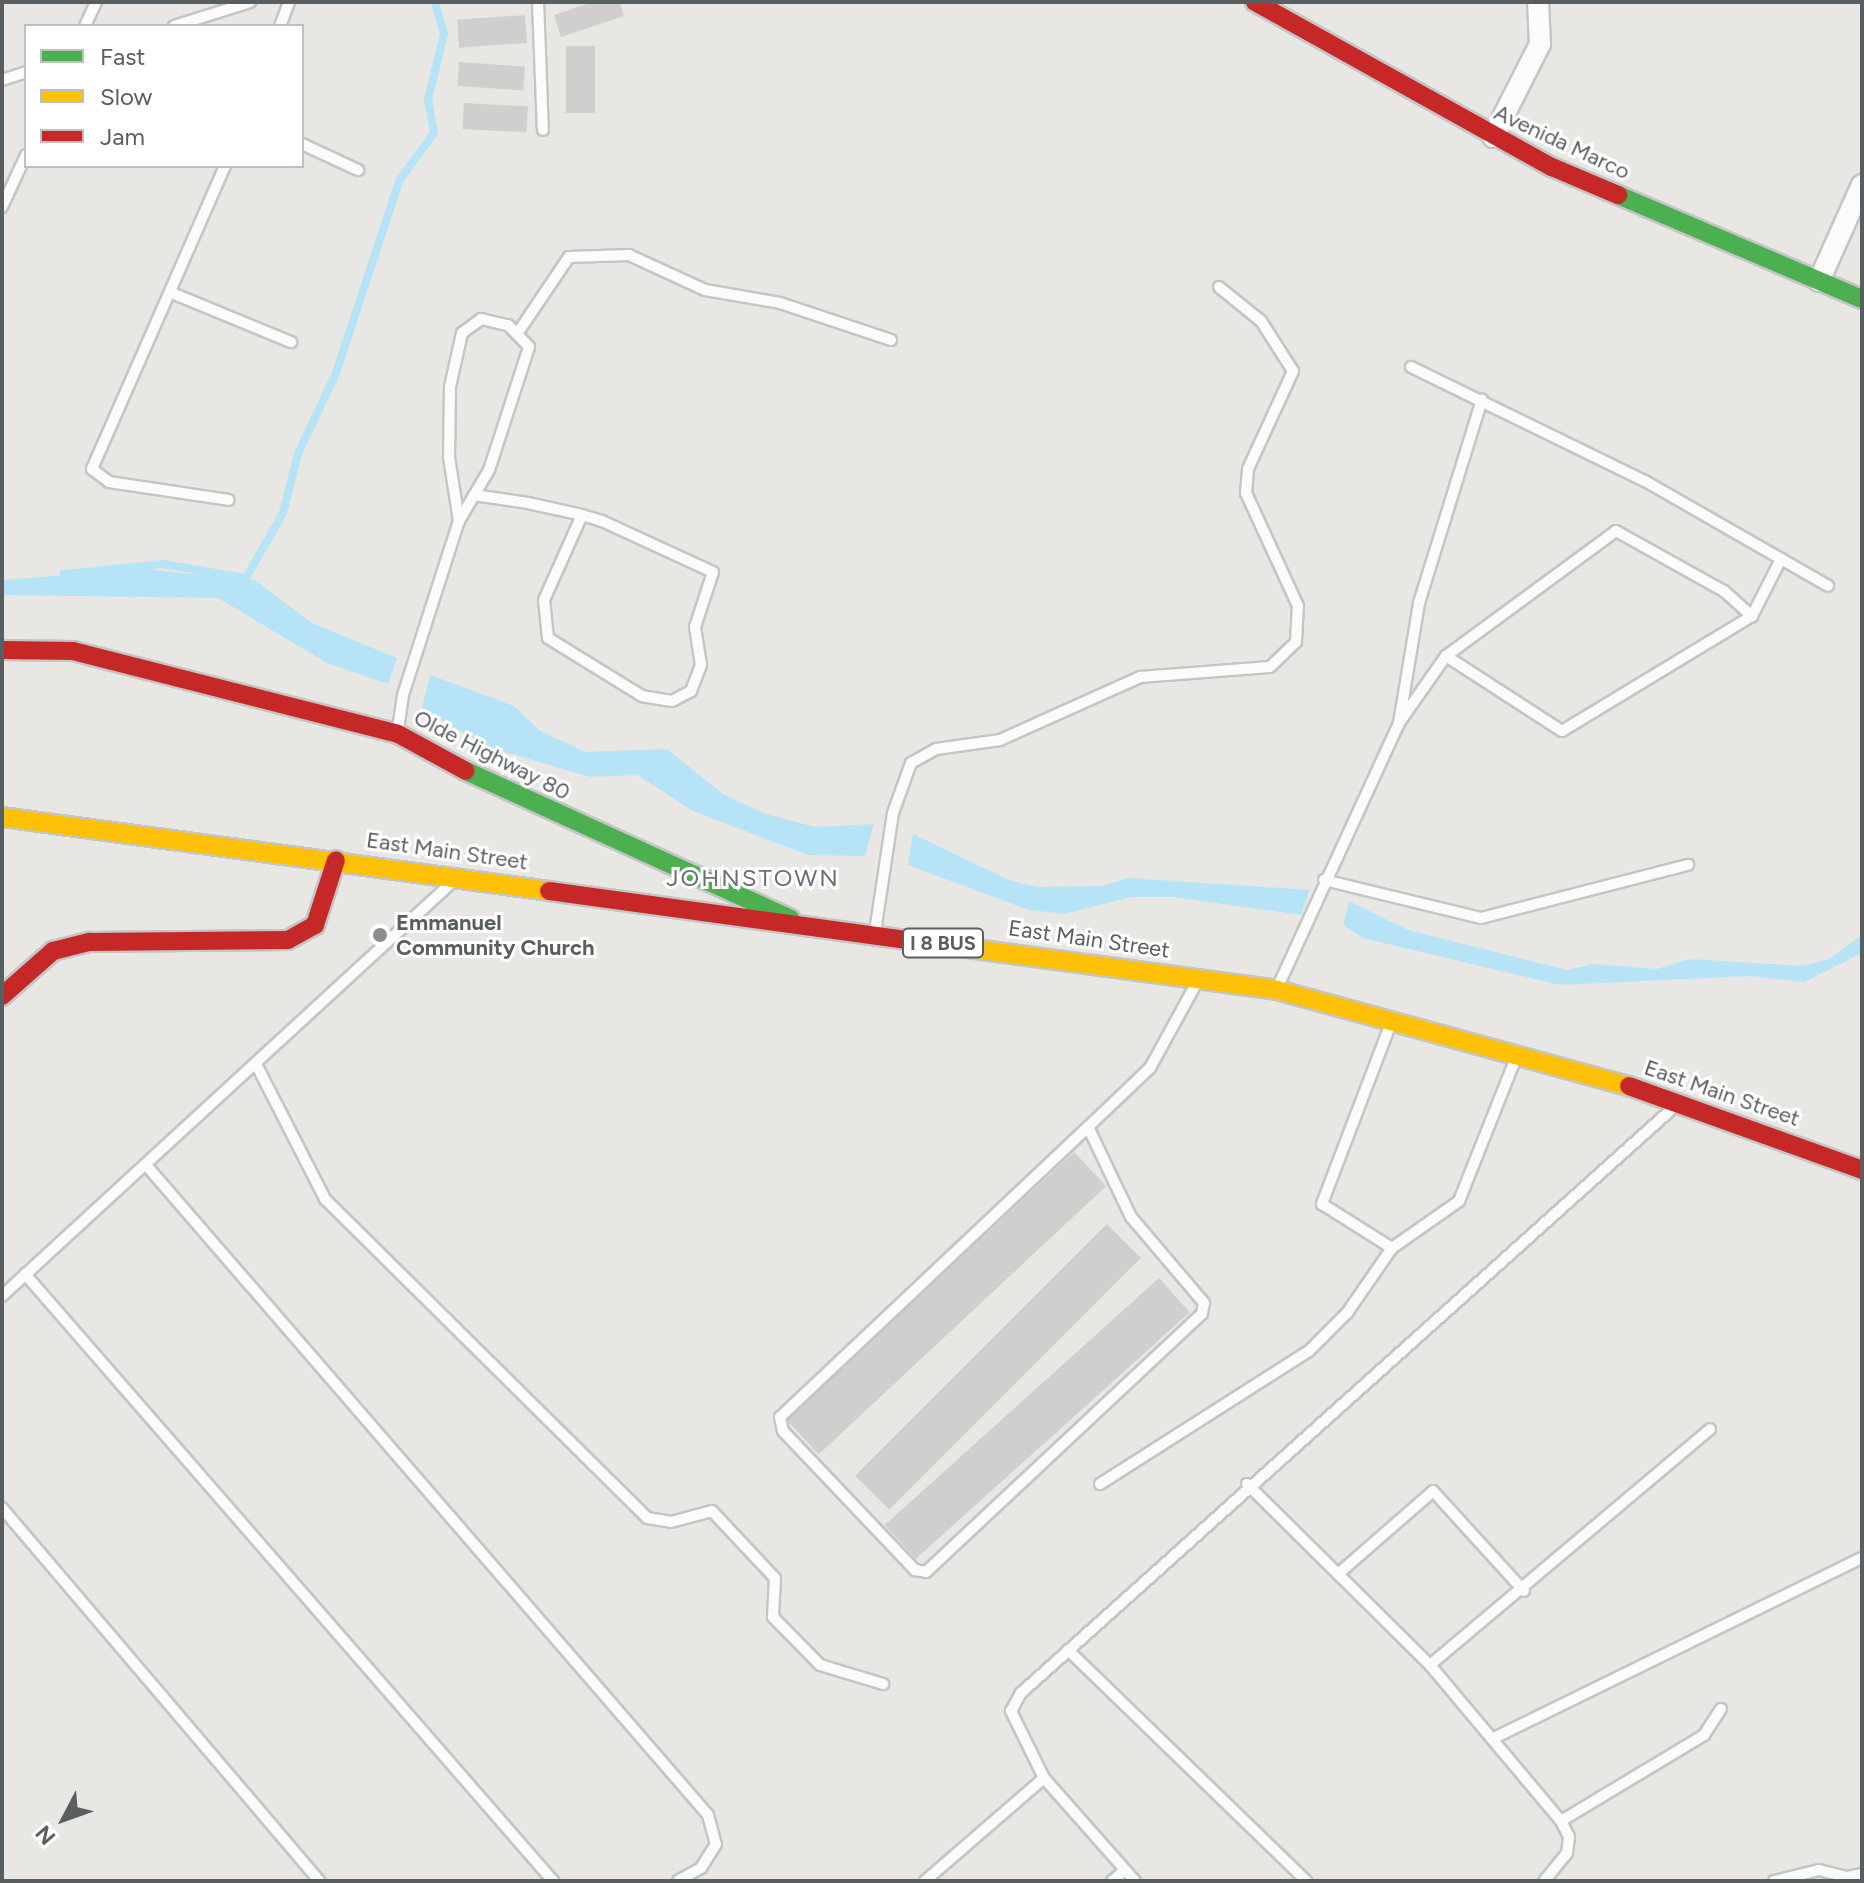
<!DOCTYPE html>
<html>
<head>
<meta charset="utf-8">
<style>
	body { margin:0 }
	#map { position:relative; width:1864px; height:1883px; overflow:hidden; background:#e9e7e4; font-family:Figtree,sans-serif }
	div>[style] { position:absolute }
	[style*='--x'] { left:calc(var(--x)*1px); top:calc(var(--y)*1px); width:calc(var(--w)*1px); rotate:calc(var(--a)*1deg) }
	.water>* { inset:0; background:#b6e4f6 }
	.stream>* { height:8px; margin:-4px; padding:0 4px; transform-origin:4px; border-radius:4px; background:#b6e4f6 }
	.building>* { inset:0; background:#d1cfcd; transform-origin:0 0 }
	.roads { filter:drop-shadow(2px 0 #c4c5c5) drop-shadow(-2px 0 #c4c5c5) drop-shadow(0 2px #c4c5c5) drop-shadow(0 -2px #c4c5c5) }
	.lane>* { height:10px; margin:-5px; padding:0 5px; transform-origin:5px; border-radius:5px; background:#fcfbfb }
	.street>* { height:20px; margin:-10px; padding:0 10px; transform-origin:10px; border-radius:10px; background:#fcfbfb }
	.fast>* { height:18px; margin:-9px; padding:0 9px; transform-origin:9px; border-radius:9px; background:#4caf50 }
	.slow>* { height:18px; margin:-9px; padding:0 9px; transform-origin:9px; border-radius:9px; background:#ffc107 }
	.jam>* { height:18px; margin:-9px; padding:0 9px; transform-origin:9px; border-radius:9px; background:#c62828 }
	.dots>* { width:22px; height:22px; translate:-50% -50%; box-sizing:border-box; border:4px solid #fff; border-radius:50% }
	span { translate:-50% -50%; white-space:nowrap; text-align:center; line-height:1.15; -webkit-text-stroke:6px #fff; paint-order:stroke }
	.shield-label span { padding:2px 6px; background:#fff; border:2px solid; border-radius:6px; -webkit-text-stroke-width:0 }
	.shield-label { font-size:20px; color:#595e61; font-weight:700 }
	.street-label { font-size:22px; color:#595e61 }
	.poi-label { font-size:22px; color:#595e61; font-weight:700 }
	.left { translate:0 -50%; text-align:left }
	.neighbourhood-label { font-size:24px; color:#6a7073; letter-spacing:2px }
	.frame { position:absolute; inset:0; border:4px solid #595e61; pointer-events:none }
	.legend { position:absolute; left:24px; top:24px; width:280px; height:144px; box-sizing:border-box; background:#fff; border:2px solid #bdbfc0; margin:0; padding:10px 14px; list-style:none; font-size:24px; color:#595e61 }
	.legend li { display:flex; align-items:center; gap:16px; height:40px }
	.legend b { width:40px; border:2px solid #bdbfc0 }
	.north { position:absolute; left:24px; top:1779px; width:80px; height:80px; -webkit-text-stroke:6px #fff; paint-order:stroke; rotate:229deg; font-size:22px; font-weight:700; line-height:32px; text-align:center; color:#595e61 }
	.north::after { content:''; display:block; margin:auto; width:28px; height:36px; background:#595e61; clip-path:polygon(50% 0,100% 100%,50% 72%,0 100%) }
</style>
</head>
<body>
<div id="map">
	<div class="water">
		<div style="clip-path:polygon(143px 569px,255px 580px,312px 623px,397px 658px,388px 684px,327px 663px,218px 598px,2px 595px,2px 580px)"></div>
		<div style="clip-path:polygon(430px 675px,514px 706px,539px 730px,585px 752px,667px 749px,723px 794px,763px 813px,815px 827px,874px 824px,865px 856px,808px 855px,693px 811px,637px 775px,590px 777px,485px 746px,422px 708px)"></div>
		<div style="clip-path:polygon(913px 834px,1011px 881px,1038px 887px,1102px 886px,1129px 878px,1310px 890px,1301px 915px,1174px 897px,1131px 897px,1064px 914px,1029px 910px,908px 865px)"></div>
		<div style="clip-path:polygon(1349px 901px,1408px 930px,1567px 970px,1593px 964px,1657px 969px,1689px 959px,1803px 966px,1829px 959px,1862px 935px,1862px 953px,1804px 982px,1748px 976px,1560px 985px,1363px 938px,1343px 925px)"></div>
	</div>
	<div class="stream">
		<div style="--x:64;--y:574;--w:99;--a:-5.8"></div>
		<div style="--x:162;--y:564;--w:85;--a:9.5"></div>
		<div style="--x:246;--y:578;--w:75;--a:-60.4"></div>
		<div style="--x:283;--y:513;--w:61;--a:-75.7"></div>
		<div style="--x:298;--y:454;--w:89;--a:-64.9"></div>
		<div style="--x:336;--y:373;--w:202;--a:-71.8"></div>
		<div style="--x:399;--y:181;--w:59;--a:-53.9"></div>
		<div style="--x:434;--y:133;--w:34;--a:-100"></div>
		<div style="--x:428;--y:100;--w:68;--a:-76.4"></div>
		<div style="--x:444;--y:34;--w:33;--a:-106"></div>
	</div>
	<div class="building">
		<div style="clip-path:polygon(593px 2px,620px 2px,624px 16px,561px 37px,554px 15px)"></div>
		<div style="left:525px;top:15px;width:28px;height:68px;rotate:86deg"></div>
		<div style="left:566px;top:46px;width:29px;height:67px"></div>
		<div style="left:459px;top:62px;width:66px;height:24px;rotate:4deg"></div>
		<div style="left:464px;top:103px;width:64px;height:26px;rotate:3deg"></div>
		<div style="left:1074px;top:1152px;width:47px;height:393px;rotate:47deg"></div>
		<div style="left:1107px;top:1224px;width:48px;height:356px;rotate:45deg"></div>
		<div style="left:1159px;top:1278px;width:46px;height:369px;rotate:48deg"></div>
	</div>
	<div class="roads">
		<div class="lane">
			<div style="--x:538;--y:2;--w:128;--a:87.8"></div>
			<div style="--x:85;--y:26;--w:26;--a:-65"></div>
			<div style="--x:174;--y:26;--w:80;--a:-17.5"></div>
			<div style="--x:280;--y:26;--w:26;--a:-69"></div>
			<div style="--x:2;--y:80;--w:25;--a:-18"></div>
			<div style="--x:302;--y:144;--w:62;--a:24.9"></div>
			<div style="--x:225;--y:166;--w:331;--a:113.7"></div>
			<div style="--x:92;--y:469;--w:21;--a:37"></div>
			<div style="--x:109;--y:482;--w:121;--a:8.5"></div>
			<div style="--x:2;--y:207;--w:57;--a:-65.2"></div>
			<div style="--x:172;--y:293;--w:129;--a:22.4"></div>
			<div style="--x:517;--y:334;--w:93;--a:-56"></div>
			<div style="--x:569;--y:257;--w:60;--a:-1.9"></div>
			<div style="--x:629;--y:255;--w:84;--a:24.7"></div>
			<div style="--x:705;--y:290;--w:76;--a:9.8"></div>
			<div style="--x:780;--y:303;--w:117;--a:18.4"></div>
			<div style="--x:1411;--y:367;--w:260;--a:26"></div>
			<div style="--x:1645;--y:481;--w:211;--a:29.8"></div>
			<div style="--x:474;--y:495;--w:55;--a:8.4"></div>
			<div style="--x:528;--y:503;--w:55;--a:12.5"></div>
			<div style="--x:582;--y:515;--w:21;--a:17"></div>
			<div style="--x:602;--y:521;--w:122;--a:24.7"></div>
			<div style="--x:713;--y:572;--w:58;--a:108.1"></div>
			<div style="--x:695;--y:627;--w:38;--a:81"></div>
			<div style="--x:701;--y:665;--w:28;--a:111"></div>
			<div style="--x:691;--y:691;--w:21;--a:152"></div>
			<div style="--x:672;--y:701;--w:30;--a:-171"></div>
			<div style="--x:642;--y:696;--w:110;--a:-148.3"></div>
			<div style="--x:548;--y:638;--w:38;--a:-96"></div>
			<div style="--x:544;--y:600;--w:93;--a:-65.9"></div>
			<div style="--x:1446;--y:656;--w:211;--a:-36.3"></div>
			<div style="--x:1616;--y:531;--w:124;--a:29.1"></div>
			<div style="--x:1724;--y:591;--w:38;--a:42"></div>
			<div style="--x:1401;--y:720;--w:78;--a:-54.9"></div>
			<div style="--x:1446;--y:656;--w:138;--a:32.9"></div>
			<div style="--x:1562;--y:731;--w:222;--a:-31.2"></div>
			<div style="--x:1752;--y:616;--w:64;--a:-63"></div>
			<div style="--x:398;--y:730;--w:35;--a:-82"></div>
			<div style="--x:403;--y:695;--w:183;--a:-72.2"></div>
			<div style="--x:459;--y:521;--w:65;--a:-98.9"></div>
			<div style="--x:449;--y:457;--w:70;--a:-89.2"></div>
			<div style="--x:450;--y:387;--w:55;--a:-77.5"></div>
			<div style="--x:462;--y:333;--w:24;--a:-36"></div>
			<div style="--x:481;--y:319;--w:28;--a:13"></div>
			<div style="--x:508;--y:325;--w:30;--a:46"></div>
			<div style="--x:529;--y:347;--w:129;--a:108"></div>
			<div style="--x:489;--y:470;--w:59;--a:120.5"></div>
			<div style="--x:1324;--y:880;--w:162;--a:13.6"></div>
			<div style="--x:1481;--y:918;--w:214;--a:-14.4"></div>
			<div style="--x:875;--y:932;--w:120;--a:-81.4"></div>
			<div style="--x:893;--y:813;--w:53;--a:-70.2"></div>
			<div style="--x:911;--y:763;--w:29;--a:-29"></div>
			<div style="--x:936;--y:749;--w:65;--a:-8"></div>
			<div style="--x:1000;--y:740;--w:154;--a:-24.2"></div>
			<div style="--x:1140;--y:677;--w:130;--a:-4.4"></div>
			<div style="--x:1270;--y:667;--w:36;--a:-44"></div>
			<div style="--x:1296;--y:642;--w:36;--a:-87"></div>
			<div style="--x:1298;--y:606;--w:124;--a:-114.7"></div>
			<div style="--x:1246;--y:493;--w:24;--a:-85"></div>
			<div style="--x:1248;--y:469;--w:108;--a:-65.3"></div>
			<div style="--x:1293;--y:371;--w:59;--a:-122.6"></div>
			<div style="--x:1261;--y:321;--w:54;--a:-141"></div>
			<div style="--x:1279;--y:984;--w:287;--a:-65.3"></div>
			<div style="--x:1399;--y:723;--w:122;--a:-80.5"></div>
			<div style="--x:1419;--y:603;--w:213;--a:-72.8"></div>
			<div style="--x:1391;--y:1023;--w:194;--a:110.9"></div>
			<div style="--x:1322;--y:1204;--w:83;--a:32.2"></div>
			<div style="--x:1392;--y:1248;--w:82;--a:-35"></div>
			<div style="--x:1459;--y:1201;--w:154;--a:-68.3"></div>
			<div style="--x:256;--y:1064;--w:152;--a:62.9"></div>
			<div style="--x:325;--y:1199;--w:453;--a:44.7"></div>
			<div style="--x:647;--y:1518;--w:24;--a:9"></div>
			<div style="--x:671;--y:1522;--w:42;--a:-15"></div>
			<div style="--x:712;--y:1511;--w:92;--a:46.8"></div>
			<div style="--x:775;--y:1578;--w:39;--a:93"></div>
			<div style="--x:773;--y:1617;--w:67;--a:45.6"></div>
			<div style="--x:820;--y:1665;--w:66;--a:16.8"></div>
			<div style="--x:1088;--y:1127;--w:423;--a:136.7"></div>
			<div style="--x:780;--y:1417;--w:14;--a:78"></div>
			<div style="--x:783;--y:1431;--w:192;--a:46.5"></div>
			<div style="--x:915;--y:1570;--w:11;--a:10"></div>
			<div style="--x:926;--y:1572;--w:378;--a:-43.1"></div>
			<div style="--x:1202;--y:1314;--w:11;--a:-80"></div>
			<div style="--x:1204;--y:1303;--w:113;--a:-130.3"></div>
			<div style="--x:1131;--y:1217;--w:100;--a:-115.5"></div>
			<div style="--x:1088;--y:1127;--w:86;--a:-43.6"></div>
			<div style="--x:1150;--y:1068;--w:96;--a:-61.3"></div>
			<div style="--x:146;--y:1165;--w:859;--a:49.15"></div>
			<div style="--x:708;--y:1815;--w:30;--a:75"></div>
			<div style="--x:716;--y:1844;--w:28;--a:122"></div>
			<div style="--x:701;--y:1868;--w:26;--a:151"></div>
			<div style="--x:25;--y:1274;--w:805;--a:48.98"></div>
			<div style="--x:2;--y:1296;--w:606;--a:-42.59"></div>
			<div style="--x:1100;--y:1484;--w:248;--a:-32.5"></div>
			<div style="--x:1309;--y:1351;--w:54;--a:-45"></div>
			<div style="--x:1347;--y:1313;--w:79;--a:-55.3"></div>
			<div style="--x:1247;--y:1484;--w:257;--a:44.7"></div>
			<div style="--x:1430;--y:1665;--w:204;--a:50"></div>
			<div style="--x:1561;--y:1821;--w:18;--a:63"></div>
			<div style="--x:1569;--y:1837;--w:16;--a:97"></div>
			<div style="--x:1567;--y:1853;--w:36;--a:129"></div>
			<div style="--x:2;--y:1508;--w:490;--a:49.6"></div>
			<div style="--x:1338;--y:1574;--w:126;--a:-41.1"></div>
			<div style="--x:1433;--y:1491;--w:135;--a:47.7"></div>
			<div style="--x:1068;--y:1650;--w:332;--a:44.1"></div>
			<div style="--x:1430;--y:1665;--w:366;--a:-40.1"></div>
			<div style="--x:1496;--y:1737;--w:407;--a:-26.1"></div>
			<div style="--x:1561;--y:1821;--w:167;--a:-31"></div>
			<div style="--x:1704;--y:1735;--w:31;--a:-57"></div>
			<div style="--x:925;--y:1881;--w:157;--a:-40.9"></div>
			<div style="--x:1112;--y:1881;--w:17;--a:-40"></div>
			<div style="--x:1135;--y:1881;--w:137;--a:-131.5"></div>
			<div style="--x:1044;--y:1778;--w:75;--a:-116.2"></div>
			<div style="--x:1011;--y:1711;--w:21;--a:-61"></div>
			<div style="--x:1021;--y:1693;--w:877;--a:-41.9"></div>
			<div style="--x:1774;--y:1881;--w:46;--a:-13.7"></div>
			<div style="--x:1819;--y:1870;--w:30;--a:14"></div>
			<div style="--x:1848;--y:1877;--w:14;--a:-12"></div>
		</div>
		<div class="street">
			<div style="--x:1493;--y:137;--w:104;--a:-63.2"></div>
			<div style="--x:1540;--y:44;--w:42;--a:-92.7"></div>
			<div style="--x:1819;--y:281;--w:105;--a:-65.9"></div>
		</div>
		<div class="fast">
			<div style="--x:1618;--y:195;--w:265;--a:23.1"></div>
			<div style="--x:466;--y:771;--w:357;--a:24.5"></div>
		</div>
		<div class="slow">
			<div style="--x:2;--y:817;--w:552;--a:7.7"></div>
			<div style="--x:953;--y:946;--w:327;--a:7.7"></div>
			<div style="--x:1277;--y:990;--w:365;--a:15.3"></div>
		</div>
		<div class="jam">
			<div style="--x:1255;--y:2;--w:340;--a:29.1"></div>
			<div style="--x:1552;--y:167;--w:72;--a:23"></div>
			<div style="--x:2;--y:650;--w:71;--a:0.8"></div>
			<div style="--x:73;--y:651;--w:335;--a:14.3"></div>
			<div style="--x:398;--y:734;--w:77;--a:28.6"></div>
			<div style="--x:549;--y:891;--w:408;--a:7.8"></div>
			<div style="--x:2;--y:996;--w:68;--a:-41.4"></div>
			<div style="--x:53;--y:951;--w:38;--a:-14"></div>
			<div style="--x:90;--y:942;--w:198;--a:-0.6"></div>
			<div style="--x:288;--y:940;--w:31;--a:-29"></div>
			<div style="--x:315;--y:925;--w:68;--a:-72.1"></div>
			<div style="--x:1629;--y:1086;--w:248;--a:19.8"></div>
		</div>
	</div>
	<div class="dots">
		<div style="left:380px;top:935px;background:#8b8e8f"></div>
	</div>
	<div class="shield-label">
		<span style="left:943px;top:943px">I 8 BUS</span>
	</div>
	<div class="street-label">
		<span style="left:1562px;top:142px;rotate:25deg">Avenida Marco</span>
		<span style="left:492px;top:755px;rotate:27deg">Olde Highway 80</span>
		<span style="left:447px;top:851px;rotate:8deg">East Main Street</span>
		<span style="left:1089px;top:939px;rotate:8deg">East Main Street</span>
		<span style="left:1722px;top:1093px;rotate:19deg">East Main Street</span>
	</div>
	<div class="poi-label">
		<span class="left" style="left:396px;top:935px">Emmanuel<br>Community Church</span>
	</div>
	<div class="neighbourhood-label">
		<span style="left:753px;top:878px">JOHNSTOWN</span>
	</div>
	<div class="frame"></div>
	<ul class="legend">
	<li><b style="height:10px;background:#4caf50"></b>Fast</li>
	<li><b style="height:10px;background:#ffc107"></b>Slow</li>
	<li><b style="height:10px;background:#c62828"></b>Jam</li>
	</ul>
	<div class="north">N</div>
</div>
</body>
</html>
